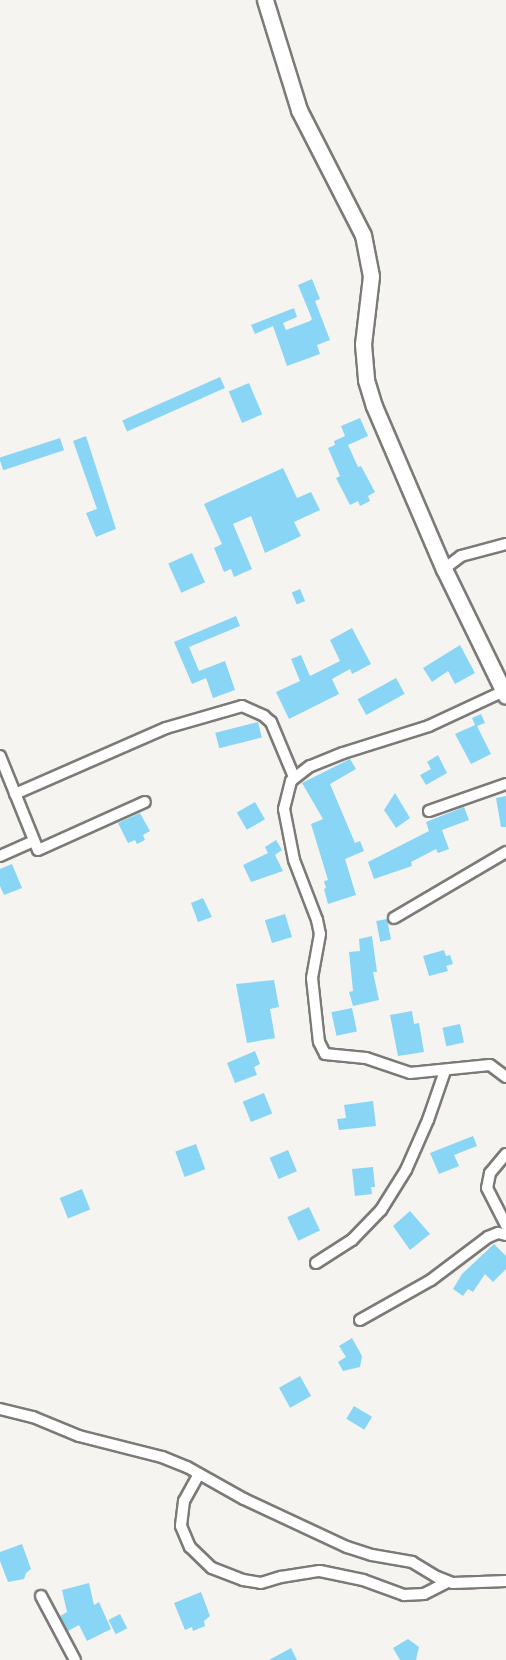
<!DOCTYPE html>
<html>
<head>
<meta charset="utf-8">
<style>
	body { margin:0 }
	#map { position:relative; width:506px; height:1660px; overflow:hidden; background:#f6f4f0; font-family:Bitter,serif }
	div>[style] { position:absolute }
	[style*='--x'] { left:calc(var(--x)*1px); top:calc(var(--y)*1px); width:calc(var(--w)*1px); rotate:calc(var(--a)*1deg) }
	.building>* { inset:0; background:#89d5f6; transform-origin:0 0 }
	.roads { filter:drop-shadow(2px 0 #7c7a77) drop-shadow(-2px 0 #7c7a77) drop-shadow(0 2px #7c7a77) drop-shadow(0 -2px #7c7a77) }
	.street>* { height:10px; margin:-5px; padding:0 5px; transform-origin:5px; border-radius:5px; background:#fff }
	.secondary>* { height:15px; margin:-7.5px; padding:0 7.5px; transform-origin:7.5px; border-radius:7.5px; background:#fff }
	span { translate:-50% -50%; white-space:nowrap; text-align:center; line-height:1.15; -webkit-text-stroke:4.5px #fff; paint-order:stroke }
</style>
</head>
<body>
<div id="map">
	<div class="building">
		<div style="clip-path:polygon(312px 279px,320px 299px,315px 301px,330px 340px,317px 345px,320px 354px,287px 366px,273px 326px,255px 334px,251px 325px,294px 308px,297px 317px,283px 323px,286px 330px,310px 321px,312px 319px,298px 285px)"></div>
		<div style="left:220px;top:377px;width:12px;height:107px;rotate:66deg"></div>
		<div style="left:249px;top:383px;width:34px;height:22px;rotate:67deg"></div>
		<div style="clip-path:polygon(360px 418px,368px 436px,348px 445px,358px 467px,361px 466px,375px 492px,368px 496px,370px 501px,360px 506px,358px 501px,350px 505px,336px 478px,340px 476px,328px 448px,335px 445px,334px 441px,345px 436px,341px 426px)"></div>
		<div style="clip-path:polygon(86px 436px,116px 529px,96px 537px,86px 513px,97px 509px,73px 441px)"></div>
		<div style="left:60px;top:438px;width:13px;height:64px;rotate:72deg"></div>
		<div style="clip-path:polygon(283px 468px,297px 498px,311px 492px,320px 510px,294px 522px,301px 536px,265px 553px,251px 516px,233px 524px,252px 569px,234px 577px,231px 569px,224px 572px,214px 548px,222px 544px,204px 504px)"></div>
		<div style="left:192px;top:553px;width:32px;height:26px;rotate:66deg"></div>
		<div style="left:300px;top:589px;width:13px;height:9px;rotate:67deg"></div>
		<div style="clip-path:polygon(236px 616px,240px 626px,189px 647px,199px 671px,225px 661px,235px 690px,213px 698px,206px 678px,192px 684px,174px 642px)"></div>
		<div style="clip-path:polygon(352px 628px,371px 664px,352px 674px,350px 669px,332px 679px,339px 694px,289px 719px,276px 692px,300px 681px,291px 659px,301px 655px,310px 676px,340px 661px,330px 640px)"></div>
		<div style="clip-path:polygon(460px 645px,475px 673px,455px 684px,448px 671px,432px 682px,423px 668px)"></div>
		<div style="left:396px;top:678px;width:18px;height:44px;rotate:61deg"></div>
		<div style="clip-path:polygon(481px 714px,485px 723px,477px 726px,491px 754px,471px 764px,455px 734px,475px 725px,472px 718px)"></div>
		<div style="left:258px;top:722px;width:16px;height:44px;rotate:76deg"></div>
		<div style="clip-path:polygon(438px 755px,447px 773px,426px 785px,420px 775px,431px 769px,427px 762px)"></div>
		<div style="clip-path:polygon(350px 759px,356px 769px,330px 784px,355px 843px,360px 841px,364px 851px,345px 859px,356px 895px,328px 904px,324px 889px,326px 888px,324px 881px,328px 880px,311px 824px,323px 819px,302px 783px)"></div>
		<div style="clip-path:polygon(395px 793px,410px 818px,396px 828px,384px 810px)"></div>
		<div style="clip-path:polygon(506px 796px,506px 827px,501px 827px,496px 798px)"></div>
		<div style="left:255px;top:802px;width:20px;height:21px;rotate:60deg"></div>
		<div style="clip-path:polygon(464px 807px,469px 820px,442px 830px,449px 849px,438px 853px,436px 849px,411px 862px,412px 866px,374px 879px,368px 862px,429px 831px,426px 822px)"></div>
		<div style="clip-path:polygon(140px 813px,150px 831px,143px 835px,145px 840px,137px 844px,135px 840px,128px 843px,118px 823px)"></div>
		<div style="clip-path:polygon(276px 840px,282px 850px,275px 855px,283px 871px,251px 882px,243px 865px,268px 853px,265px 847px)"></div>
		<div style="clip-path:polygon(12px 864px,22px 888px,4px 895px,0 886px,0 869px)"></div>
		<div style="clip-path:polygon(203px 898px,212px 917px,198px 922px,191px 903px)"></div>
		<div style="left:285px;top:914px;width:24px;height:21px;rotate:73deg"></div>
		<div style="left:387px;top:919px;width:21px;height:11px;rotate:79deg"></div>
		<div style="clip-path:polygon(372px 936px,377px 972px,373px 972px,379px 1000px,353px 1006px,349px 992px,353px 991px,349px 952px,360px 951px,359px 939px)"></div>
		<div style="clip-path:polygon(444px 950px,446px 956px,450px 955px,453px 964px,446px 966px,448px 971px,429px 976px,423px 956px)"></div>
		<div style="clip-path:polygon(274px 980px,279px 1007px,270px 1009px,275px 1038px,247px 1043px,236px 984px)"></div>
		<div style="left:352px;top:1008px;width:24px;height:21px;rotate:78deg"></div>
		<div style="clip-path:polygon(412px 1011px,414px 1024px,419px 1023px,424px 1052px,398px 1056px,390px 1015px)"></div>
		<div style="left:460px;top:1024px;width:19px;height:18px;rotate:78deg"></div>
		<div style="clip-path:polygon(255px 1051px,260px 1064px,254px 1067px,257px 1075px,235px 1083px,227px 1063px)"></div>
		<div style="left:264px;top:1093px;width:22px;height:23px;rotate:68deg"></div>
		<div style="clip-path:polygon(373px 1101px,376px 1126px,339px 1130px,337px 1119px,346px 1118px,344px 1105px)"></div>
		<div style="clip-path:polygon(473px 1136px,477px 1146px,454px 1155px,459px 1166px,439px 1174px,430px 1153px)"></div>
		<div style="left:196px;top:1144px;width:27px;height:22px;rotate:70deg"></div>
		<div style="left:288px;top:1150px;width:23px;height:20px;rotate:67deg"></div>
		<div style="clip-path:polygon(373px 1167px,375px 1187px,371px 1187px,372px 1194px,355px 1196px,352px 1169px)"></div>
		<div style="left:82px;top:1189px;width:22px;height:24px;rotate:68deg"></div>
		<div style="left:309px;top:1207px;width:26px;height:24px;rotate:65deg"></div>
		<div style="clip-path:polygon(410px 1211px,430px 1234px,410px 1250px,393px 1226px)"></div>
		<div style="clip-path:polygon(494px 1244px,506px 1256px,506px 1269px,493px 1282px,485px 1274px,473px 1292px,468px 1289px,463px 1296px,453px 1289px,462px 1274px)"></div>
		<div style="clip-path:polygon(352px 1338px,362px 1356px,360px 1367px,343px 1371px,338px 1362px,346px 1357px,339px 1346px)"></div>
		<div style="left:300px;top:1376px;width:23px;height:24px;rotate:61deg"></div>
		<div style="left:354px;top:1406px;width:21px;height:15px;rotate:31deg"></div>
		<div style="clip-path:polygon(22px 1544px,31px 1569px,26px 1573px,24px 1579px,8px 1582px,0 1561px,0 1552px)"></div>
		<div style="clip-path:polygon(89px 1583px,94px 1605px,99px 1602px,111px 1629px,87px 1641px,79px 1625px,68px 1631px,60px 1616px,67px 1612px,62px 1590px)"></div>
		<div style="clip-path:polygon(201px 1592px,210px 1616px,204px 1621px,205px 1626px,193px 1631px,192px 1627px,185px 1630px,174px 1603px)"></div>
		<div style="left:120px;top:1614px;width:16px;height:13px;rotate:63deg"></div>
		<div style="clip-path:polygon(408px 1639px,419px 1647px,416px 1660px,400px 1660px,393px 1648px)"></div>
		<div style="clip-path:polygon(291px 1648px,297px 1660px,269px 1660px)"></div>
	</div>
	<div class="roads">
		<div class="street">
			<div style="--x:444;--y:569;--w:21;--a:-37"></div>
			<div style="--x:461;--y:556;--w:47;--a:-14.9"></div>
			<div style="--x:504;--y:691;--w:83;--a:155"></div>
			<div style="--x:429;--y:726;--w:90;--a:162.6"></div>
			<div style="--x:343;--y:753;--w:35;--a:158"></div>
			<div style="--x:310;--y:766;--w:24;--a:142"></div>
			<div style="--x:291;--y:781;--w:29;--a:104"></div>
			<div style="--x:284;--y:809;--w:52;--a:78.9"></div>
			<div style="--x:294;--y:860;--w:64;--a:69"></div>
			<div style="--x:317;--y:920;--w:14;--a:78"></div>
			<div style="--x:320;--y:934;--w:45;--a:100.3"></div>
			<div style="--x:312;--y:978;--w:64;--a:83.8"></div>
			<div style="--x:319;--y:1042;--w:13;--a:63"></div>
			<div style="--x:325;--y:1054;--w:41;--a:5.6"></div>
			<div style="--x:366;--y:1058;--w:46;--a:18.8"></div>
			<div style="--x:410;--y:1073;--w:80;--a:-5.7"></div>
			<div style="--x:490;--y:1065;--w:20;--a:37"></div>
			<div style="--x:0;--y:756;--w:101;--a:68"></div>
			<div style="--x:38;--y:850;--w:117;--a:-24.2"></div>
			<div style="--x:15;--y:794;--w:165;--a:-23.6"></div>
			<div style="--x:166;--y:728;--w:79;--a:-16.1"></div>
			<div style="--x:242;--y:706;--w:24;--a:24"></div>
			<div style="--x:264;--y:716;--w:9;--a:41"></div>
			<div style="--x:271;--y:722;--w:60;--a:67.3"></div>
			<div style="--x:429;--y:811;--w:82;--a:-19.3"></div>
			<div style="--x:0;--y:856;--w:37;--a:-24"></div>
			<div style="--x:394;--y:918;--w:130;--a:-30.5"></div>
			<div style="--x:506;--y:1154;--w:25;--a:130"></div>
			<div style="--x:490;--y:1173;--w:15;--a:101"></div>
			<div style="--x:487;--y:1188;--w:42;--a:62.8"></div>
			<div style="--x:316;--y:1263;--w:43;--a:-32.6"></div>
			<div style="--x:352;--y:1240;--w:42;--a:-46"></div>
			<div style="--x:381;--y:1210;--w:47;--a:-58"></div>
			<div style="--x:406;--y:1170;--w:55;--a:-66.3"></div>
			<div style="--x:428;--y:1120;--w:52;--a:-70.9"></div>
			<div style="--x:360;--y:1320;--w:81;--a:-29.4"></div>
			<div style="--x:431;--y:1280;--w:71;--a:-37"></div>
			<div style="--x:488;--y:1237;--w:11;--a:-22"></div>
			<div style="--x:498;--y:1233;--w:8;--a:14"></div>
			<div style="--x:0;--y:1409;--w:34;--a:14"></div>
			<div style="--x:33;--y:1417;--w:50;--a:22.4"></div>
			<div style="--x:79;--y:1436;--w:86;--a:14.2"></div>
			<div style="--x:162;--y:1457;--w:27;--a:22"></div>
			<div style="--x:187;--y:1467;--w:65;--a:29.3"></div>
			<div style="--x:244;--y:1499;--w:114;--a:25"></div>
			<div style="--x:347;--y:1547;--w:26;--a:18"></div>
			<div style="--x:372;--y:1555;--w:41;--a:9.9"></div>
			<div style="--x:412;--y:1562;--w:29;--a:31"></div>
			<div style="--x:437;--y:1577;--w:17;--a:21"></div>
			<div style="--x:453;--y:1583;--w:53;--a:-2.2"></div>
			<div style="--x:199;--y:1474;--w:31;--a:119"></div>
			<div style="--x:184;--y:1501;--w:25;--a:97"></div>
			<div style="--x:181;--y:1526;--w:23;--a:67"></div>
			<div style="--x:190;--y:1547;--w:30;--a:44"></div>
			<div style="--x:212;--y:1568;--w:33;--a:21"></div>
			<div style="--x:243;--y:1580;--w:18;--a:9"></div>
			<div style="--x:261;--y:1583;--w:21;--a:-17"></div>
			<div style="--x:281;--y:1577;--w:39;--a:-9"></div>
			<div style="--x:320;--y:1571;--w:44;--a:11.8"></div>
			<div style="--x:363;--y:1580;--w:44;--a:20.1"></div>
			<div style="--x:404;--y:1595;--w:20;--a:-3"></div>
			<div style="--x:424;--y:1594;--w:27;--a:-27"></div>
			<div style="--x:41;--y:1596;--w:72;--a:62"></div>
		</div>
		<div class="secondary">
			<div style="--x:265;--y:0;--w:115;--a:72.8"></div>
			<div style="--x:299;--y:110;--w:140;--a:62.9"></div>
			<div style="--x:363;--y:235;--w:42;--a:79"></div>
			<div style="--x:371;--y:276;--w:68;--a:96.7"></div>
			<div style="--x:363;--y:344;--w:36;--a:85"></div>
			<div style="--x:366;--y:380;--w:27;--a:73"></div>
			<div style="--x:374;--y:406;--w:177;--a:66.8"></div>
			<div style="--x:444;--y:569;--w:141;--a:64"></div>
		</div>
	</div>
</div>
</body>
</html>
